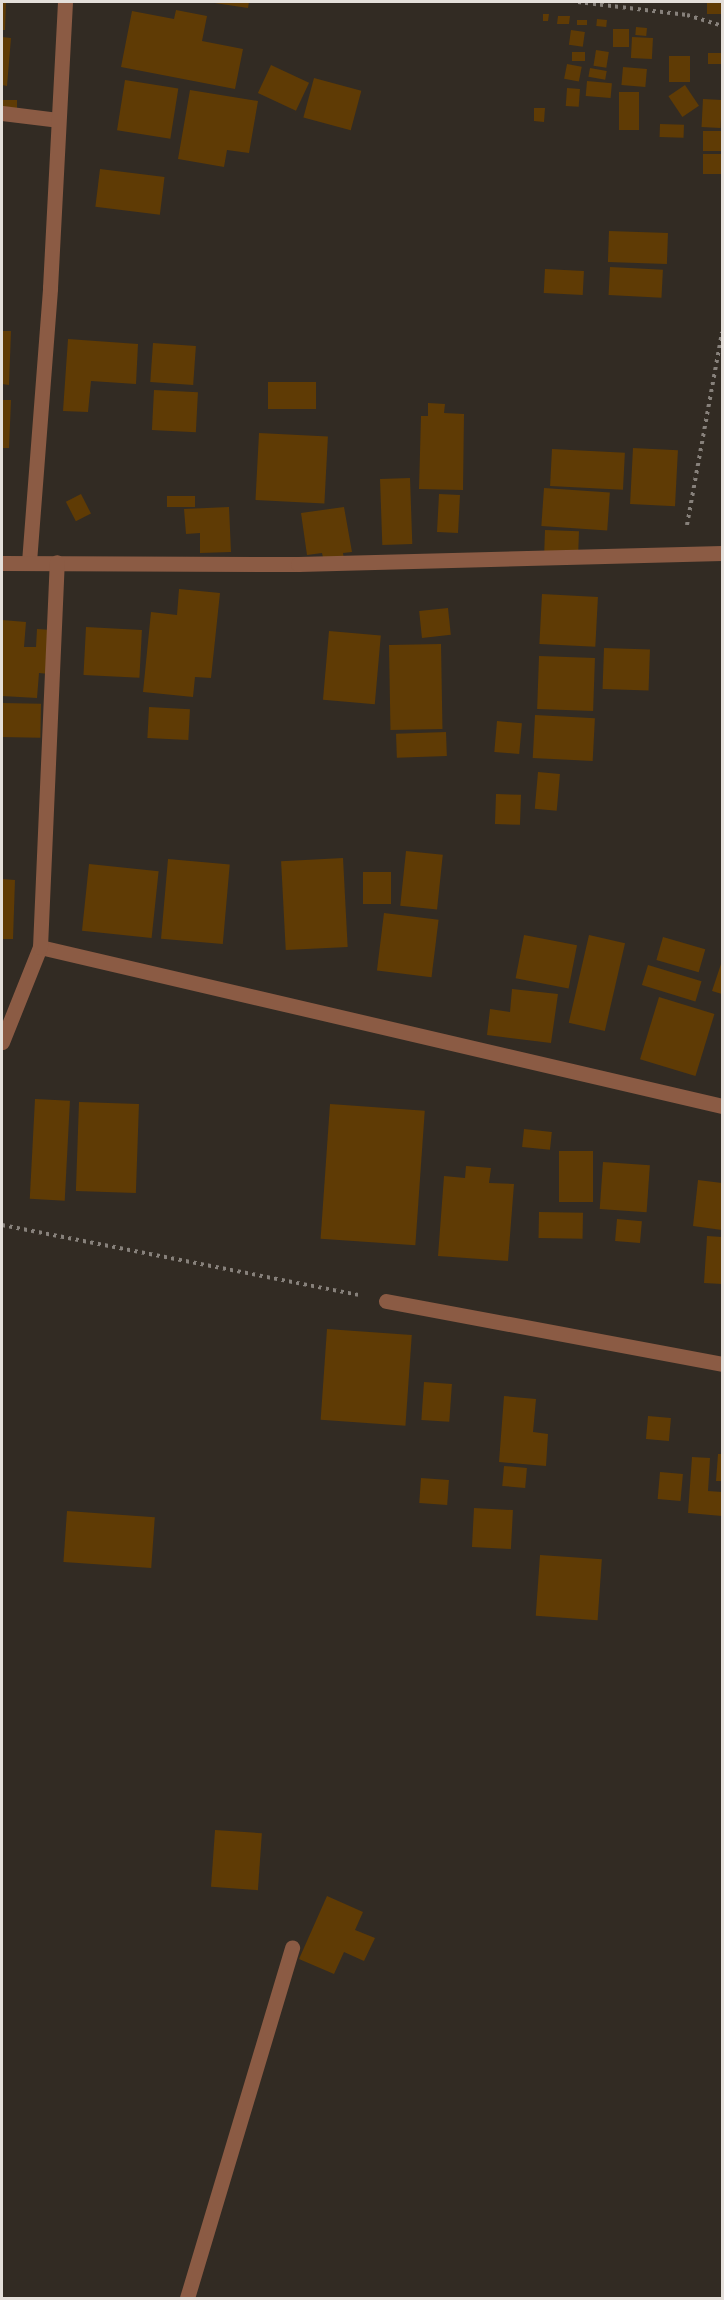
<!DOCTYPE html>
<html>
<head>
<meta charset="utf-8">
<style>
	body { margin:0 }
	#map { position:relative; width:724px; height:2300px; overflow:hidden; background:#322b23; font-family:"Fira Sans Condensed",sans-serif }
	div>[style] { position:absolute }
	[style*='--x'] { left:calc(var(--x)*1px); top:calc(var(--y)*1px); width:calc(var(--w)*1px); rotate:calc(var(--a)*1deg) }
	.building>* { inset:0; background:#5f3b05; transform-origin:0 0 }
	.path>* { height:4px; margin-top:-2px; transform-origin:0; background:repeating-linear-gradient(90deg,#87817b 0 3px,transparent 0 7.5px) }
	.minor>* { height:15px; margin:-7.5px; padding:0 7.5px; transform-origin:7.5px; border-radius:7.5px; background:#8b5b44 }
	span { translate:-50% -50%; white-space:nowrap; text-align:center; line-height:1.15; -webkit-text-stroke:4.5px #28211a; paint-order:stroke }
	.frame { position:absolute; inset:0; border:3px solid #e4dfda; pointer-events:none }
</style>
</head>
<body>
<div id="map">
	<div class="building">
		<div style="clip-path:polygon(2px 2px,6px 2px,5px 30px,2px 30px)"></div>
		<div style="clip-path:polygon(208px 2px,249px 2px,248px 8px)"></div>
		<div style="left:707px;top:2px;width:15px;height:12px"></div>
		<div style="clip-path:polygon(176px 10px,207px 16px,202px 41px,243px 49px,235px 89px,121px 67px,132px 11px,174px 19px)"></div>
		<div style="clip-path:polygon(543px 14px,549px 14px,548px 21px,543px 21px)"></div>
		<div style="clip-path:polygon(558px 16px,570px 16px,569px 24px,557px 24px)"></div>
		<div style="left:597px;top:19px;width:10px;height:7px;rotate:6deg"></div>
		<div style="left:577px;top:20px;width:10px;height:5px"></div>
		<div style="left:636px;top:27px;width:11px;height:8px;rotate:5deg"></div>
		<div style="left:613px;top:29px;width:16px;height:18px"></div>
		<div style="left:571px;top:30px;width:14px;height:15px;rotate:8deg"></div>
		<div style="clip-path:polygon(2px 37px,11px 38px,7px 86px,2px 85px)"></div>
		<div style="left:632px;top:37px;width:21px;height:21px;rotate:3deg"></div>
		<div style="left:596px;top:50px;width:13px;height:16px;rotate:9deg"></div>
		<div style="left:572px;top:52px;width:13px;height:9px"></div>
		<div style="left:708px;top:53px;width:14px;height:11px"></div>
		<div style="left:669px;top:56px;width:21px;height:26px"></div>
		<div style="left:567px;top:64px;width:15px;height:15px;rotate:11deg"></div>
		<div style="left:271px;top:65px;width:42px;height:31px;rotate:25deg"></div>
		<div style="left:623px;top:67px;width:24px;height:18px;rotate:5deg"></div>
		<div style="left:590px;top:68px;width:17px;height:9px;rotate:10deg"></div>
		<div style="left:314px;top:78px;width:49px;height:41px;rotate:15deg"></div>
		<div style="left:125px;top:80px;width:54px;height:51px;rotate:9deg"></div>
		<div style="left:587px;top:81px;width:25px;height:15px;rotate:5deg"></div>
		<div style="left:685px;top:85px;width:25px;height:20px;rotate:56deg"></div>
		<div style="left:567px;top:88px;width:13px;height:18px;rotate:4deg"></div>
		<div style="clip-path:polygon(190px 90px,258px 101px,249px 153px,227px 150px,224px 167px,178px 159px)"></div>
		<div style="left:619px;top:92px;width:20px;height:38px"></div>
		<div style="left:703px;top:99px;width:19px;height:28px;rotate:3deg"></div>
		<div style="clip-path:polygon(3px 100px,17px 100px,17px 112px,2px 111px)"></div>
		<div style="clip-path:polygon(534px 108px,545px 108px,544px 122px,534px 121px)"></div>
		<div style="left:660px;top:124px;width:24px;height:13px;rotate:2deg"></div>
		<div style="left:722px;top:131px;width:20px;height:19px;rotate:90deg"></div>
		<div style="left:703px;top:154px;width:19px;height:20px"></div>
		<div style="left:100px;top:169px;width:65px;height:38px;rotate:7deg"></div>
		<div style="left:609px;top:231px;width:59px;height:31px;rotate:2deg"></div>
		<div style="left:610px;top:267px;width:53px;height:28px;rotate:3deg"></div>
		<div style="left:545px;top:269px;width:39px;height:24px;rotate:3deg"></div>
		<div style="clip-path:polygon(2px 331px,11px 331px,9px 385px,2px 384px)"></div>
		<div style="clip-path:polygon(68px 339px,138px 344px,136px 384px,91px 381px,88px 412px,63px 411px)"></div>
		<div style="left:153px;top:343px;width:43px;height:39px;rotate:4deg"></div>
		<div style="left:268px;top:382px;width:48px;height:27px"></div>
		<div style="left:154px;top:390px;width:44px;height:40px;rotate:3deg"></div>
		<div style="clip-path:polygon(2px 400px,11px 400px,9px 448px,2px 448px)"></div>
		<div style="clip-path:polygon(428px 403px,445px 404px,444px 413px,464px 414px,463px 490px,419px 489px,421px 416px,428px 416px)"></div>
		<div style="left:259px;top:433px;width:69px;height:67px;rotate:3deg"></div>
		<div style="left:633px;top:448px;width:45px;height:56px;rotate:3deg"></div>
		<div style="left:552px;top:449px;width:73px;height:37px;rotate:3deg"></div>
		<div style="left:410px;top:478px;width:66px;height:30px;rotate:88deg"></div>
		<div style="left:544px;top:488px;width:66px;height:38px;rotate:4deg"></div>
		<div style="left:81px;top:494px;width:22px;height:17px;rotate:63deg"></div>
		<div style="left:439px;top:494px;width:21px;height:38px;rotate:3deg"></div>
		<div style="left:195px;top:496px;width:11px;height:28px;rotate:90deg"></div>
		<div style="clip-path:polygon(229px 507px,231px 552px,200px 553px,200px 533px,186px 534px,184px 509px)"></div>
		<div style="clip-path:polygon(344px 507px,352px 552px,343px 553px,344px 559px,324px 562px,322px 553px,307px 555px,301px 513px)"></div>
		<div style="left:545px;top:530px;width:34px;height:21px;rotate:2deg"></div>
		<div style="clip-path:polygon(179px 589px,220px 593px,211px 678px,195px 677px,193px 697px,143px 692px,151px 612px,177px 615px)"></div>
		<div style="left:542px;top:594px;width:56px;height:50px;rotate:3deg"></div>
		<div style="left:448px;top:608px;width:27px;height:29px;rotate:84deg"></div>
		<div style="clip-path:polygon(2px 620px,26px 622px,24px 647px,36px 647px,37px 629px,52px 630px,49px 674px,39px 673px,37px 698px,2px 696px)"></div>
		<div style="left:86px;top:627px;width:56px;height:48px;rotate:3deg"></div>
		<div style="left:329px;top:631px;width:52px;height:69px;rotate:5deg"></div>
		<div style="left:441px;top:644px;width:85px;height:52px;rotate:89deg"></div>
		<div style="left:604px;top:648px;width:46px;height:41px;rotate:2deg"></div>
		<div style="left:539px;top:656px;width:56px;height:53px;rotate:2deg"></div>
		<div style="left:2px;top:703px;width:39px;height:34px;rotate:1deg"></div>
		<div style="left:149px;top:707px;width:41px;height:31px;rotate:3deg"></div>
		<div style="left:535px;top:715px;width:60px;height:43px;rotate:3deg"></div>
		<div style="left:497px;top:721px;width:25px;height:31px;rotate:5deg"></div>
		<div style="left:446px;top:732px;width:24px;height:50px;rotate:88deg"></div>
		<div style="left:538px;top:772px;width:22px;height:37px;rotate:5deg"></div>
		<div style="left:496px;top:794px;width:25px;height:30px;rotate:2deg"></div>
		<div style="left:406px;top:851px;width:37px;height:55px;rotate:6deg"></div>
		<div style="left:343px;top:858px;width:89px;height:62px;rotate:87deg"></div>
		<div style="left:168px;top:859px;width:62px;height:80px;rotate:5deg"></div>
		<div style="left:89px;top:864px;width:70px;height:67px;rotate:6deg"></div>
		<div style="left:363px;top:872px;width:28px;height:32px"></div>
		<div style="clip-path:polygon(2px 879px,15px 880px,13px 939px,2px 939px)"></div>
		<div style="left:384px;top:913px;width:55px;height:58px;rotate:7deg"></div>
		<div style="left:524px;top:935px;width:54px;height:44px;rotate:11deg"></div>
		<div style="left:589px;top:935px;width:37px;height:90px;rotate:13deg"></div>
		<div style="left:663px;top:937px;width:44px;height:24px;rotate:16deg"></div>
		<div style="clip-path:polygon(722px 961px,722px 994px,712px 991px)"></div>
		<div style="left:648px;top:965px;width:56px;height:21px;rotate:17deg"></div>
		<div style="clip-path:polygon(512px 989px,558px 994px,551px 1043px,487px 1035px,490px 1009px,510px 1012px)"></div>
		<div style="left:659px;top:997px;width:58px;height:65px;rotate:17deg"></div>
		<div style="left:35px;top:1099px;width:35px;height:100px;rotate:3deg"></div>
		<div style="left:79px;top:1102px;width:60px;height:89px;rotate:2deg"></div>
		<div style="left:330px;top:1104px;width:95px;height:135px;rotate:4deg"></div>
		<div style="left:524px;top:1129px;width:28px;height:18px;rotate:6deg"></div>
		<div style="left:559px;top:1151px;width:34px;height:51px"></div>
		<div style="left:603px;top:1162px;width:47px;height:47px;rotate:4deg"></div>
		<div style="clip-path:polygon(466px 1166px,491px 1168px,489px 1183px,514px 1184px,508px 1261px,438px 1256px,444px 1176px,465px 1178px)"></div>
		<div style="clip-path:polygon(698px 1180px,722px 1183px,722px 1230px,693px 1226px)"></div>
		<div style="left:539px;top:1212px;width:44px;height:26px;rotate:1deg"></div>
		<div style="left:617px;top:1219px;width:25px;height:22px;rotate:5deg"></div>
		<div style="clip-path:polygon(707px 1236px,722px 1237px,722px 1284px,704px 1283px)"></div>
		<div style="left:327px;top:1329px;width:85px;height:91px;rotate:4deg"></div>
		<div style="left:424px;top:1382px;width:28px;height:38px;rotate:4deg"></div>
		<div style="clip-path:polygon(504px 1396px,536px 1399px,533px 1432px,548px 1434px,546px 1466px,499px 1462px)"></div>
		<div style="left:648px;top:1416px;width:23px;height:23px;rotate:5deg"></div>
		<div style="clip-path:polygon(718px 1454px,722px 1454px,722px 1481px,716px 1481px)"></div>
		<div style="clip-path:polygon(692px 1457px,710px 1458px,708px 1491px,722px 1492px,722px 1516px,688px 1513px)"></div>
		<div style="left:504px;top:1466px;width:23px;height:20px;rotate:5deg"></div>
		<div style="left:660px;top:1472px;width:23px;height:27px;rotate:5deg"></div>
		<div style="left:421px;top:1478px;width:28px;height:25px;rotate:4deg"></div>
		<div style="left:474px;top:1508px;width:39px;height:39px;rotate:3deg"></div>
		<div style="left:67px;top:1511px;width:88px;height:51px;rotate:4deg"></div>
		<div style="left:540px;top:1555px;width:62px;height:61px;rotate:4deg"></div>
		<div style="left:215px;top:1830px;width:47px;height:57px;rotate:4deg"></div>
		<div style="clip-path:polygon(327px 1896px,363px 1912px,355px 1930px,375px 1938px,364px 1961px,344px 1952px,334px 1974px,299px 1959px)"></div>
	</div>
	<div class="path">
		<div style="--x:578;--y:2;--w:110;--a:6.8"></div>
		<div style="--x:687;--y:15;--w:37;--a:17"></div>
		<div style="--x:687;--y:525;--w:196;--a:-79.7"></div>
		<div style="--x:2;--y:1225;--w:363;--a:11.1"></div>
	</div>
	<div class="minor">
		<div style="--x:2;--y:113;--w:56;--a:7.1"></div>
		<div style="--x:29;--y:562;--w:275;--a:-85.6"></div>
		<div style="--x:50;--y:288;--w:286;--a:-87"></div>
		<div style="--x:2;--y:563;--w:296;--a:0.2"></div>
		<div style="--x:298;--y:564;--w:424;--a:-1.5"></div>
		<div style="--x:40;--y:947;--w:700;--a:13.12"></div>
		<div style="--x:2;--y:1042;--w:102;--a:-68.2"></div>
		<div style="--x:40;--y:947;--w:385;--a:-87.5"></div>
		<div style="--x:386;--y:1301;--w:342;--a:10.6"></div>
		<div style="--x:187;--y:2298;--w:366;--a:-73.3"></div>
	</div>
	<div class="frame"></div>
</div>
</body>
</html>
